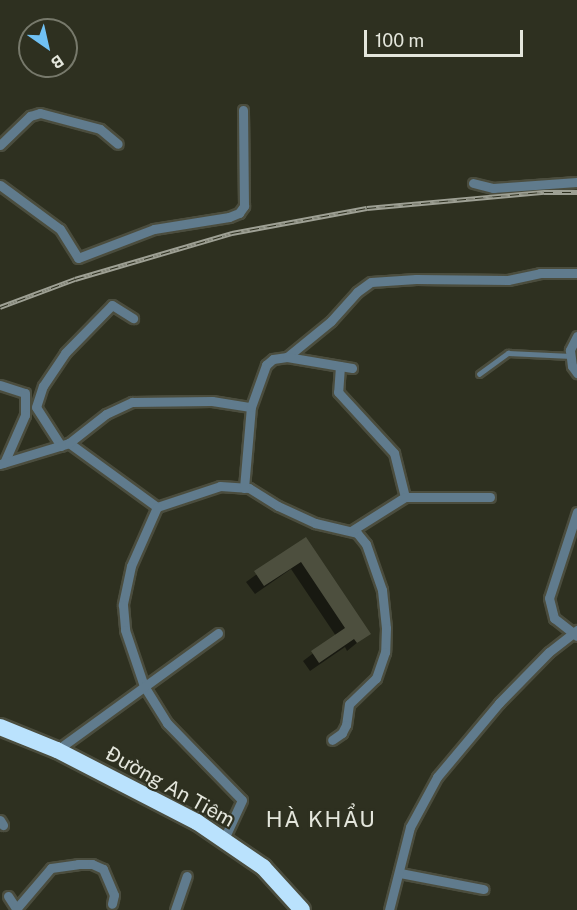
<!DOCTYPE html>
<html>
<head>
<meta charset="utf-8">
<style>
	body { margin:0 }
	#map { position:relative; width:577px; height:910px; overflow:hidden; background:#2e3020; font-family:"Public Sans",sans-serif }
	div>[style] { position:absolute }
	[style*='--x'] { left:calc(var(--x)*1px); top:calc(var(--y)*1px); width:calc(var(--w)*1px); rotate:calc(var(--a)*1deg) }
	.shadow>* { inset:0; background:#0007 }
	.building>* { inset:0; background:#4d4f3e }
	.roads { filter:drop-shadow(2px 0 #4b4d3e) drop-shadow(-2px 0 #4b4d3e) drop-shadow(0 2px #4b4d3e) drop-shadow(0 -2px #4b4d3e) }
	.lane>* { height:4.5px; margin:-2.25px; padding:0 2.25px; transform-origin:2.25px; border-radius:2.25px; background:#607b8d }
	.street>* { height:9px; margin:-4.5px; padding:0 4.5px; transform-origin:4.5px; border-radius:4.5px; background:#607b8d }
	.highway>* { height:16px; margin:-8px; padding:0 8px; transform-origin:8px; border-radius:8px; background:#bae2fd }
	.rail>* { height:5px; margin-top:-2.5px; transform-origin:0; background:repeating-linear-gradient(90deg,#2e3020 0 9px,#9ea094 0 18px); box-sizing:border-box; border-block:2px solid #9ea094 }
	span { translate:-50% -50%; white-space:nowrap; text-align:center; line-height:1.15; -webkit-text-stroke:4.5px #2e3020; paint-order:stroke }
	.street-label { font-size:20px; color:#e4e6dc }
	.quarter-label { font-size:22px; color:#e4e6dc; letter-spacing:1.5px }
	.north { position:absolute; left:18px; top:18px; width:60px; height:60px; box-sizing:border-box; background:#2e3020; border:2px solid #77796b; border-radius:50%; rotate:146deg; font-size:16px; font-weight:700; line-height:24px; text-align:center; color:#e4e6dc }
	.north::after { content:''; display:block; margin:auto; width:21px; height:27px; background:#70c1f4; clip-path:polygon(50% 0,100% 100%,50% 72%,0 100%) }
	.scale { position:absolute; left:364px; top:30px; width:159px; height:27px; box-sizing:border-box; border:3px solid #e4e6dc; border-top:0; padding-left:8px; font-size:18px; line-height:21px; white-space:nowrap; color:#e4e6dc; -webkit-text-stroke:4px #2e3020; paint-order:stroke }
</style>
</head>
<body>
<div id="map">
	<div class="shadow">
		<div style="clip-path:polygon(306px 539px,369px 633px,347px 651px,345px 647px,310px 671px,303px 661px,336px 636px,291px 569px,255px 594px,246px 582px)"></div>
	</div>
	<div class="building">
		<div style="clip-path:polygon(306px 537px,371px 634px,357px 643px,354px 639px,319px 663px,311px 651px,345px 628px,301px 562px,264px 586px,254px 571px)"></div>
	</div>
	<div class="roads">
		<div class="lane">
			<div style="--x:479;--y:374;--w:36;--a:-36"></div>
			<div style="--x:508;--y:353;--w:63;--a:2.7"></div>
		</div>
		<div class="street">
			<div style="--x:0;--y:145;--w:42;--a:-44"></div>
			<div style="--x:30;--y:116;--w:10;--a:-17"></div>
			<div style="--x:40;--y:113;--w:62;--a:14.9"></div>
			<div style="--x:100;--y:129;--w:23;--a:40"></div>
			<div style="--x:473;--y:183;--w:21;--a:14"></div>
			<div style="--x:493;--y:188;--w:84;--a:-4.1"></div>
			<div style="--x:0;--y:185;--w:74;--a:36.3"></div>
			<div style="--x:60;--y:229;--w:34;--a:58"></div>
			<div style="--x:78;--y:258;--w:81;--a:-20.9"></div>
			<div style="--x:154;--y:229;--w:76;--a:-9.1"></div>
			<div style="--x:229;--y:217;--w:11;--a:-22"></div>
			<div style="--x:239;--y:213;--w:9;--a:-54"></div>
			<div style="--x:244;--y:206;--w:96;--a:-90.6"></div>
			<div style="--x:577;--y:336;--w:16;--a:117"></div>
			<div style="--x:570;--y:350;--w:16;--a:83"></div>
			<div style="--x:572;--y:366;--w:9;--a:54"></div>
			<div style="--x:287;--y:357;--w:57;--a:-39.3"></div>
			<div style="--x:331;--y:321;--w:39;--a:-48"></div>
			<div style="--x:357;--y:292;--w:17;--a:-36"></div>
			<div style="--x:371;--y:282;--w:45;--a:-3.8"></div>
			<div style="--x:416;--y:279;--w:92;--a:0.6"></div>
			<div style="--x:508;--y:280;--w:33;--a:-12"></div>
			<div style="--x:540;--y:273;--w:37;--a:0"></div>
			<div style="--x:340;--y:366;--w:26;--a:94"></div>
			<div style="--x:338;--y:392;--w:83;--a:47.4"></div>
			<div style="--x:394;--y:453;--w:45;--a:76"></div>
			<div style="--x:0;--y:385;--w:26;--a:18"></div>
			<div style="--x:25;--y:393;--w:22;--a:90"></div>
			<div style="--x:25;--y:415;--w:52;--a:113.6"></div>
			<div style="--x:69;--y:443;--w:109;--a:36"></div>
			<div style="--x:157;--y:507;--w:66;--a:-18.4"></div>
			<div style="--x:220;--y:486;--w:29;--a:4"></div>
			<div style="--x:249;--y:488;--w:34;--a:32"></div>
			<div style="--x:278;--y:506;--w:41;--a:24.7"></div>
			<div style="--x:315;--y:523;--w:43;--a:13.4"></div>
			<div style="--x:357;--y:533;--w:14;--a:51"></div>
			<div style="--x:366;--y:544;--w:49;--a:70.8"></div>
			<div style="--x:382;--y:590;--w:38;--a:84"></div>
			<div style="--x:386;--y:628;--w:24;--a:92"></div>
			<div style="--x:385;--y:652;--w:28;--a:109"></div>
			<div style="--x:376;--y:678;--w:37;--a:136"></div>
			<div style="--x:349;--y:704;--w:21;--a:98"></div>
			<div style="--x:346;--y:725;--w:9;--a:117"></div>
			<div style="--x:342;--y:733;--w:12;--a:145"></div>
			<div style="--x:61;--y:446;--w:46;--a:-122.7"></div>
			<div style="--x:36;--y:407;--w:22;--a:-72"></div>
			<div style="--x:43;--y:386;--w:40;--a:-56"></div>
			<div style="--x:65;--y:353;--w:67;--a:-45.6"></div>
			<div style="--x:112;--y:305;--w:25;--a:32"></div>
			<div style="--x:0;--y:464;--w:72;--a:-16.9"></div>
			<div style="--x:69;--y:443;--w:47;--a:-38.1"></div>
			<div style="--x:106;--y:414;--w:29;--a:-25"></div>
			<div style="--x:132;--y:402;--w:80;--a:-0.7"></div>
			<div style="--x:212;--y:401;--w:39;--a:9"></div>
			<div style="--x:244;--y:488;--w:81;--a:-85.1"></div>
			<div style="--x:251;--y:407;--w:45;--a:-70.3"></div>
			<div style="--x:266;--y:365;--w:9;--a:-41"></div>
			<div style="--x:273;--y:359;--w:14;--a:-8"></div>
			<div style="--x:287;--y:357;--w:66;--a:9.6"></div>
			<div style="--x:157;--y:507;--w:64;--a:113.8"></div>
			<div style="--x:131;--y:566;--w:40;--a:102"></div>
			<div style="--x:123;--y:605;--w:25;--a:85"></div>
			<div style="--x:125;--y:630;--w:59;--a:71.3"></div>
			<div style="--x:144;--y:686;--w:44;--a:58.1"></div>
			<div style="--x:167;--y:723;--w:107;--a:45.8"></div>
			<div style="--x:242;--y:800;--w:43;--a:114.8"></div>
			<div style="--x:577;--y:512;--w:90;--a:108"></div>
			<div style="--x:549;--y:598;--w:21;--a:76"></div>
			<div style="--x:554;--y:618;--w:29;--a:38"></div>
			<div style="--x:351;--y:531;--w:64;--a:-32.2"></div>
			<div style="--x:405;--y:497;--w:85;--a:0"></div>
			<div style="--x:57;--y:750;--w:199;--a:-36"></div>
			<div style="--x:0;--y:820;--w:6;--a:59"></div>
			<div style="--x:400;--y:873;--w:85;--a:10.9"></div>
			<div style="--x:8;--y:896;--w:17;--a:57"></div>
			<div style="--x:16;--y:909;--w:54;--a:-49.5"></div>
			<div style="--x:51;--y:868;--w:27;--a:-8"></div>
			<div style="--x:78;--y:864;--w:14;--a:0"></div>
			<div style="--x:92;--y:864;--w:12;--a:24"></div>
			<div style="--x:103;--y:869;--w:28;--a:67"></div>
			<div style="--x:114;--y:895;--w:9;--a:103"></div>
			<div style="--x:175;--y:910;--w:36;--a:-71"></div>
			<div style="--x:389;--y:910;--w:86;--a:-75.8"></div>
			<div style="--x:410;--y:827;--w:57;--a:-61.6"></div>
			<div style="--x:437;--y:777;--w:97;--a:-50"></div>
			<div style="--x:499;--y:703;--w:71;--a:-45.6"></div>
			<div style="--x:549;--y:652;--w:36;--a:-38"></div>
		</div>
		<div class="highway">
			<div style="--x:0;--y:727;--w:61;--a:22"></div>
			<div style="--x:57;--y:750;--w:157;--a:27.2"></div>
			<div style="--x:197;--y:822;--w:80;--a:34.3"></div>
			<div style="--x:263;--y:867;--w:58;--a:47.8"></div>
		</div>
	</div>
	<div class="rail">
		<div style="--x:0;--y:307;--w:80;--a:-20.5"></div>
		<div style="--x:75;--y:279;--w:164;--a:-16.3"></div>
		<div style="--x:232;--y:233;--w:137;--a:-10.5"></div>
		<div style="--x:367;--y:208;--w:178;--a:-5.2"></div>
		<div style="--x:544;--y:192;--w:33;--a:0"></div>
	</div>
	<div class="street-label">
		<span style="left:170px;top:787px;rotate:29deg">Đường An Tiêm</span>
	</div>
	<div class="quarter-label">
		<span style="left:321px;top:820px">HÀ KHẨU</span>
	</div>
	<div class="north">B</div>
	<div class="scale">100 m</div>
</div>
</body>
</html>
